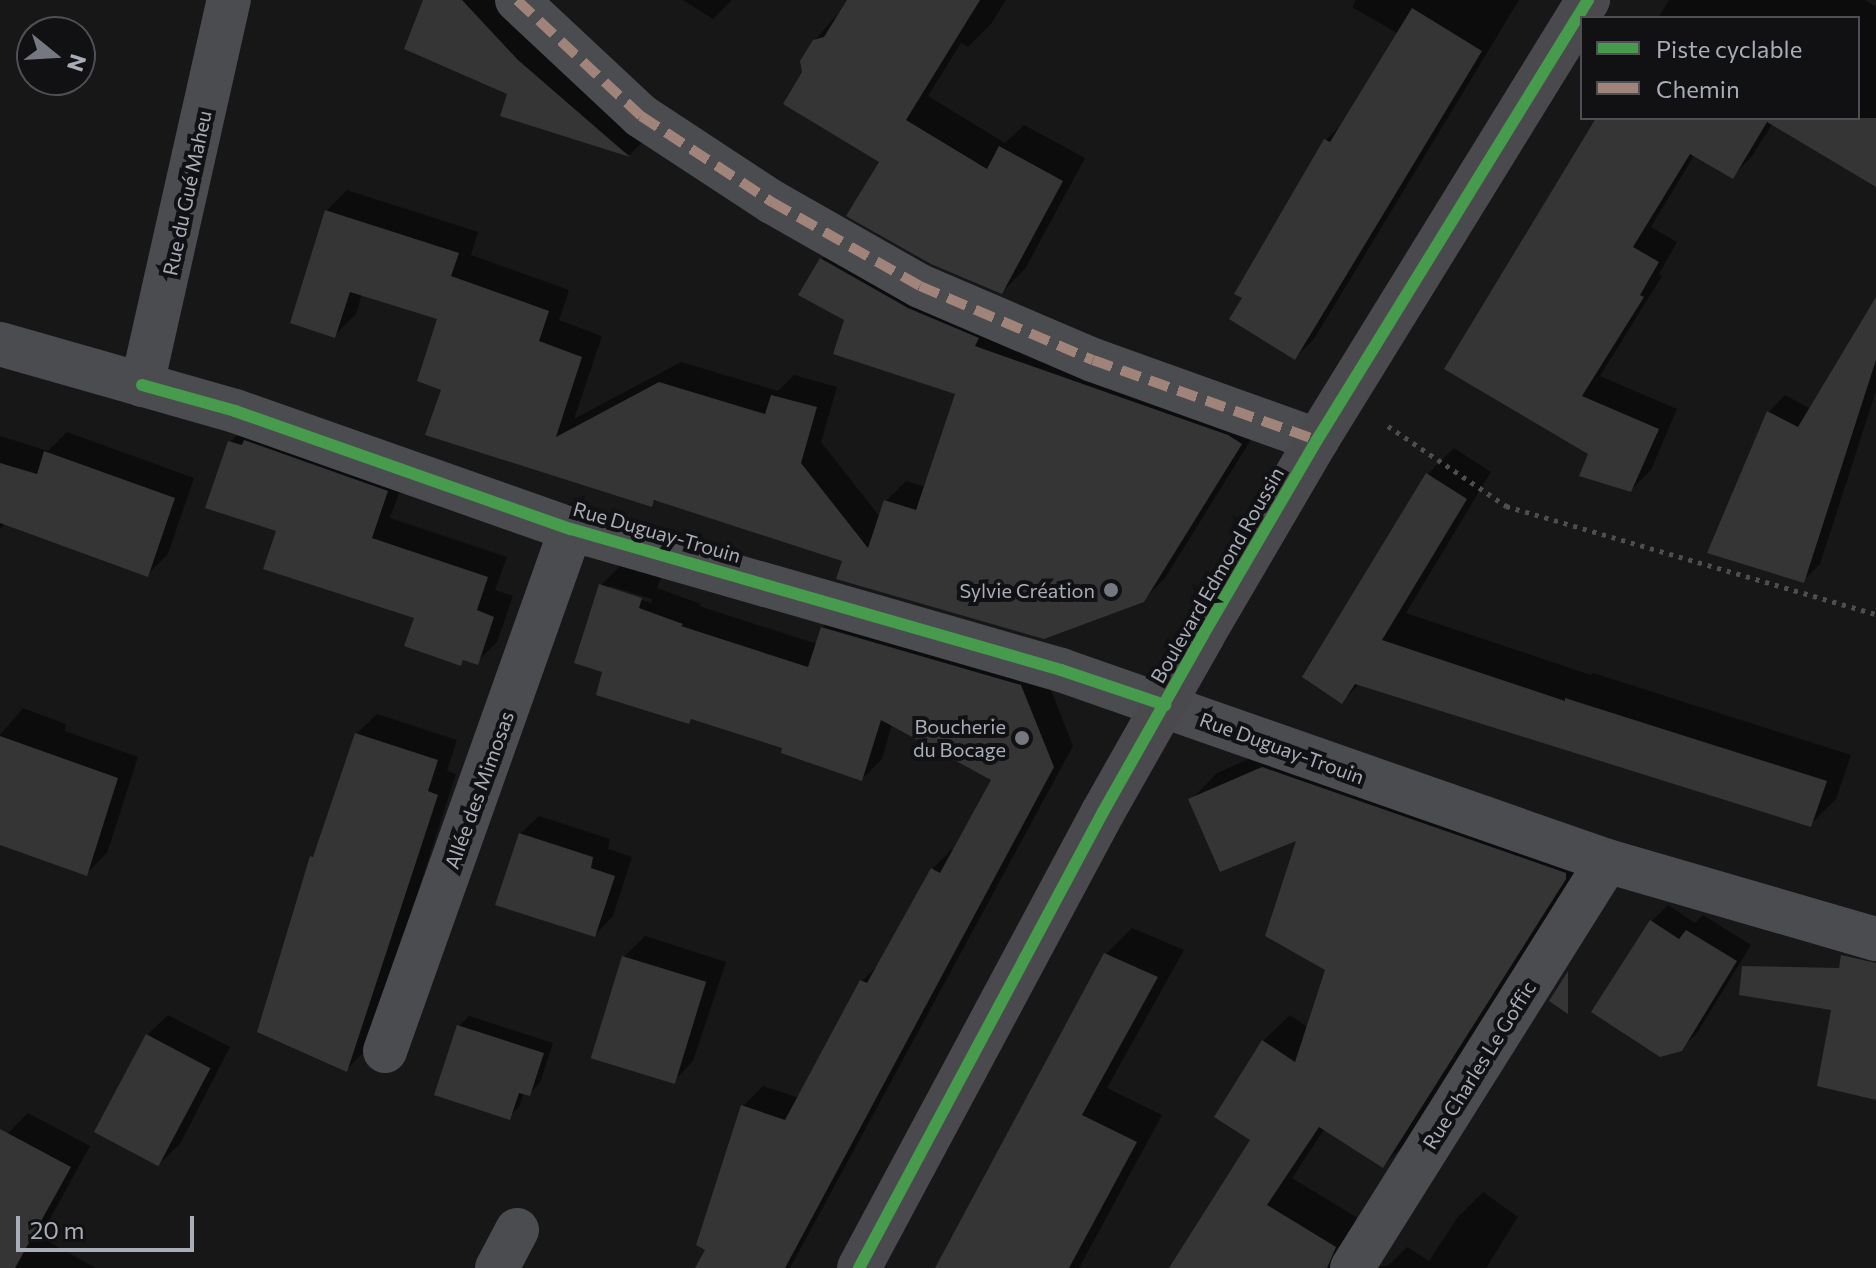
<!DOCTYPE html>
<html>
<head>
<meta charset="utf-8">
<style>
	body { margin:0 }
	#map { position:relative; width:1876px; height:1268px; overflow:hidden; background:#171717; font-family:Commissioner,sans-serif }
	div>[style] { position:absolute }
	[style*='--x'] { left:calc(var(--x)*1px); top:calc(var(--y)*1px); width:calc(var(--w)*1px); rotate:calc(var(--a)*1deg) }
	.shadow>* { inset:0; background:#0007 }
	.building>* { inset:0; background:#353536; transform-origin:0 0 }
	.path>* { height:5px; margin-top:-2.5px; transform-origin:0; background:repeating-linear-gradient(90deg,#4d4e52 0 4px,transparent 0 10px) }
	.street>* { height:44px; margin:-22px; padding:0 22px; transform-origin:22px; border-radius:22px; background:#4b4c50 }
	.secondary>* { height:44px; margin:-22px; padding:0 22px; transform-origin:22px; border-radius:22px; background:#4a4a4e }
	.quiet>* { height:10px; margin-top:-5px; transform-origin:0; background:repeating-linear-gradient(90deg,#a18479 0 20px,transparent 0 30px) }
	.cycleway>* { height:12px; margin:-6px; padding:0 6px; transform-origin:6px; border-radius:6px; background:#469c4c }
	.dots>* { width:22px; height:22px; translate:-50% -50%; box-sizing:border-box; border:4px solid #111113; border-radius:50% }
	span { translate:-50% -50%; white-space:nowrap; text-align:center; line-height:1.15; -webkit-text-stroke:8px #111113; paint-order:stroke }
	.street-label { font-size:20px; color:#a8adb8 }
	.poi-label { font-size:20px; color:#a8adb8 }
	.right { translate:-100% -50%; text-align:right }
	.legend { position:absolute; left:1580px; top:16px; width:280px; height:104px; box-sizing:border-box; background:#111113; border:2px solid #4d4f55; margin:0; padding:10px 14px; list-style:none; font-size:24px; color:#a8adb8 }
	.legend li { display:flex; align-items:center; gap:16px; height:40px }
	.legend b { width:40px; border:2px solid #4d4f55 }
	.north { position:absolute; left:16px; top:16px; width:80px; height:80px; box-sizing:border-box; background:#111113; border:2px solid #4d4f55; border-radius:50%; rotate:108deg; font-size:22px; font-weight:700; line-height:32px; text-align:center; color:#a8adb8 }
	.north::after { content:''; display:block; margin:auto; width:28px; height:36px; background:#757880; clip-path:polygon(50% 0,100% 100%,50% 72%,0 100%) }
	.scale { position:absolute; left:16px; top:1216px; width:178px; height:36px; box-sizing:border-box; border:4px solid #a8adb8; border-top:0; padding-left:10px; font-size:24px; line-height:28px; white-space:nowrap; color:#a8adb8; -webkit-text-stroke:6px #111113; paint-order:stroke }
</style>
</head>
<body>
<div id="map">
	<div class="shadow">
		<div style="clip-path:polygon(425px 0,496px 0,646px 138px,630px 155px,502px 114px,510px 93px)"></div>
		<div style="clip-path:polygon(683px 0,732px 0,713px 19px)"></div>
		<div style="clip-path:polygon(850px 0,1006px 0,991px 24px,968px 47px,961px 43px,928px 96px,1005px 143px,1024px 125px,1085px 158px,1025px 269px,1002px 292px,804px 73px,814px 41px)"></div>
		<div style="clip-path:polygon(1356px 0,1519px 0,1314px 339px,1295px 358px,1326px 140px,1345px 121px,1399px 34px,1352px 7px)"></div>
		<div style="clip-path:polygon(1669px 0,1865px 0,1876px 7px,1876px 186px,1773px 123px,1752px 156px,1733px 176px,1695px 154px,1651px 227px,1677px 242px,1659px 274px,1662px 276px,1600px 376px,1677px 409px,1651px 470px,1631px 490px,1591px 453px,1447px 368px,1598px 118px,1858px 118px,1858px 18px,1658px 18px)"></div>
		<div style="clip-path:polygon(347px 190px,478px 232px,471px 255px,569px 290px,559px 320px,602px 336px,574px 419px,681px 362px,778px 391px,794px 375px,837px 387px,821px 442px,880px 517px,885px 502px,906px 481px,926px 487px,958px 393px,846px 319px,822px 259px,843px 238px,1262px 422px,1165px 578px,1143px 600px,845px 560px,657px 499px,651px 505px,444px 389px,439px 318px,362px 294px,356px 314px,335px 335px,326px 211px)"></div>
		<div style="clip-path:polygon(1876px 301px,1876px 391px,1820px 564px,1803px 581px,1769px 412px,1785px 395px,1811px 409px)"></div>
		<div style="clip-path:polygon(250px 422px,407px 471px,390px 518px,507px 557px,495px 590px,513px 596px,497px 642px,477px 662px,465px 659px,460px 664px,416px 617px,278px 530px,230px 442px)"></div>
		<div style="clip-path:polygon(67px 432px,194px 478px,168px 554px,147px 575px,6px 523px,0 529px,0 436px,48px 451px)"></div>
		<div style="clip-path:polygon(1454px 448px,1491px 472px,1406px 613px,1591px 675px,1593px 673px,1851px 755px,1836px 799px,1810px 825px,1360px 683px,1342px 702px,1304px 677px,1428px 474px)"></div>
		<div style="clip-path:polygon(evenodd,621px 565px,661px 578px,657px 588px,701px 604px,699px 606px,817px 644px,822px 628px,843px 608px,1041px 665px,1073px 746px,790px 1268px,697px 1268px,707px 1249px,743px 1106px,763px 1086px,799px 1098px,862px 981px,881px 962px,932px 869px,952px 849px,955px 851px,994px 779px,892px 724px,882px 759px,862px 779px,785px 747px,693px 717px,689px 722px,604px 671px,601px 585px,621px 565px,610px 586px,652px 599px,651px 603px,610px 590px,610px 586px)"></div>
		<div style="clip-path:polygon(23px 708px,66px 724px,65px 731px,138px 757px,107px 853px,87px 873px,0 843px,0 735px)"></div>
		<div style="clip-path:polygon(377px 714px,457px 740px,447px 771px,456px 774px,367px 1049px,347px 1069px,312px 857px,317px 852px,356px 734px)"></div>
		<div style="clip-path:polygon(1289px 741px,1592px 847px,1409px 1140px,1383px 1166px,1325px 1128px,1292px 1178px,1361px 1220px,1378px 1267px,1389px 1265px,1407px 1247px,1429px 1261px,1457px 1218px,1483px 1192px,1518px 1217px,1486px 1268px,1172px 1268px,1253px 1139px,1263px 1041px,1290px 1015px,1309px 1028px,1328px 969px,1300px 837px,1191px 800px,1217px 773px)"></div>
		<div style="clip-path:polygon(539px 816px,610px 839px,608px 849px,632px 857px,613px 916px,595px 935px,520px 834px)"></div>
		<div style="clip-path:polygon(1668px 905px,1695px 923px,1703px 915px,1751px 945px,1697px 1033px,1681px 1049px,1594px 1011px,1652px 921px)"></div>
		<div style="clip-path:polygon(1132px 928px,1184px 950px,1107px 1088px,1162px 1115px,1079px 1268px,937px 1268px,1105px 955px)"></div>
		<div style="clip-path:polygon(645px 936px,726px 962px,693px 1061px,673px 1082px,624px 957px)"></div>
		<div style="clip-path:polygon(168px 1015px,230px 1047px,180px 1144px,159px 1164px,147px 1035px)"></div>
		<div style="clip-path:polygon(469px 1016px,553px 1043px,540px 1083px,529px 1094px,524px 1092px,519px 1107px,509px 1117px,459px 1026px)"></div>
		<div style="clip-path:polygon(28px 1113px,90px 1146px,40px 1237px,96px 1268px,10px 1268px,0 1245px,0 1148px,8px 1133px)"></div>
	</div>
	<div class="building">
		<div style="clip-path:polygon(423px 0,462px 0,518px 60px,630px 157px,500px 116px,507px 94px,404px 49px)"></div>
		<div style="clip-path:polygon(847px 0,980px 0,906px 120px,987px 169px,999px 146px,1063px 181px,1002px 294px,931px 264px,846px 216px,879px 162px,783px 104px,802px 72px,800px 61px,813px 40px,824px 37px)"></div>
		<div style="clip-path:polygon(1412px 8px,1482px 51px,1295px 360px,1229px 319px,1242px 298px,1234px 294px,1324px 139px,1330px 142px)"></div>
		<div style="clip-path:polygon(1596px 118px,1876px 118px,1876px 187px,1767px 122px,1733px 179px,1690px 154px,1633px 247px,1659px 262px,1640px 295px,1644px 297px,1582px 396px,1659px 429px,1631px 492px,1579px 476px,1588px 454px,1444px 369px)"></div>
		<div style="clip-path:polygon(325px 210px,459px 253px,451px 276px,549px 311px,539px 341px,582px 357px,556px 437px,659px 382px,765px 414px,771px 395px,817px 407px,801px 463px,868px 548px,884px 500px,916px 510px,955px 394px,833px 354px,844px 320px,798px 295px,820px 258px,908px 308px,979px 338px,975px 346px,1228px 435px,1242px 444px,1144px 602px,1044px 639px,836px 579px,842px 561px,654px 500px,652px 507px,425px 435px,441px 390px,417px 381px,437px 319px,350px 292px,335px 338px,290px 323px)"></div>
		<div style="clip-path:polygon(1876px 297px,1876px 360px,1804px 583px,1707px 553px,1767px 411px,1798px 427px)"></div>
		<div style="clip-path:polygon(244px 440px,388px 491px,372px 538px,488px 577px,477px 610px,494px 617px,478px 665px,463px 660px,461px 666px,404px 646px,414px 618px,263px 569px,276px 531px,205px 508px,228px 441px,242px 445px)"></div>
		<div style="clip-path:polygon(44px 451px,175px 498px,148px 577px,0 523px,0 463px,37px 474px)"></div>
		<div style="clip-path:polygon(1426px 473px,1467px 499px,1382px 640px,1565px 701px,1565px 698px,1827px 781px,1811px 827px,1355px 684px,1342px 704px,1302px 677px)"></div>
		<div style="clip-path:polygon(599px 584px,642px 598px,639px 608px,683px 624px,681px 626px,808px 667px,821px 627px,1021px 685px,1054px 767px,785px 1268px,695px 1268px,705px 1250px,696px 1245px,741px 1105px,785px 1120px,860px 980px,867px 983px,931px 868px,940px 873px,991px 780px,881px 720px,862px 781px,781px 753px,782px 748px,691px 719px,689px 724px,596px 695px,602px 672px,574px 663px)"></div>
		<div style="clip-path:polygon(355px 733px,438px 760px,428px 791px,438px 795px,347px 1072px,257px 1032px,310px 856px,313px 857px)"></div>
		<div style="clip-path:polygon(0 736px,118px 778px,87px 876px,0 845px)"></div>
		<div style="clip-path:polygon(1262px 767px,1566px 873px,1566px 879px,1383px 1168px,1319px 1127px,1267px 1205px,1336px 1247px,1327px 1268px,1169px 1268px,1250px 1140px,1214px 1117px,1262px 1040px,1295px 1062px,1325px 970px,1265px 936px,1296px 841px,1220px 872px,1188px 799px)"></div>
		<div style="clip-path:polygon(519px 833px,593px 857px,591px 868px,615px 876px,595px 937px,495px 905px)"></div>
		<div style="clip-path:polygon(1650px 920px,1679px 939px,1686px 930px,1737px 961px,1682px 1051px,1660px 1057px,1591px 1012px)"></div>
		<div style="clip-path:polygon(1104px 953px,1158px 977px,1082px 1115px,1137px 1142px,1069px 1268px,935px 1268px)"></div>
		<div style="clip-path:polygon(1841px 955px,1876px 963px,1876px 1100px,1817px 1086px,1831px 1010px,1739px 995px,1742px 966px,1839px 968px)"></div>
		<div style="left:622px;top:956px;width:88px;height:107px;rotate:17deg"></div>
		<div style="clip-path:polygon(1568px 971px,1568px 1014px,1549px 1001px)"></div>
		<div style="clip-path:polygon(457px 1025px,544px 1053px,530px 1096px,519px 1093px,510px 1120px,434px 1095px)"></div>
		<div style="left:146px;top:1034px;width:73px;height:111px;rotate:28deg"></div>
		<div style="clip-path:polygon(0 1129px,71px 1167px,15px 1268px,0 1268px)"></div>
	</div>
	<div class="path">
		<div style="--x:1388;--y:426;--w:143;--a:34.1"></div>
		<div style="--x:1506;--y:506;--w:385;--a:16.3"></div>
	</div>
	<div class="street">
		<div style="--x:517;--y:0;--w:170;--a:43.1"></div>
		<div style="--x:641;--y:116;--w:157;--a:33.3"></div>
		<div style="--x:772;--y:202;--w:170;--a:29.6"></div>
		<div style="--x:920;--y:286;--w:188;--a:23.2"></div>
		<div style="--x:1093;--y:360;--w:238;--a:19.7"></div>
		<div style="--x:0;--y:344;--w:244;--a:15.9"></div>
		<div style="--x:235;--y:411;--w:356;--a:19.4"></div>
		<div style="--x:571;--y:529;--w:510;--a:16.05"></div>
		<div style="--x:1061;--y:670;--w:578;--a:19.28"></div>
		<div style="--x:1607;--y:861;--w:280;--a:16.2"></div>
		<div style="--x:142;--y:385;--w:395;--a:-77.3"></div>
		<div style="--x:385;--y:1051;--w:554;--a:-70.39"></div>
		<div style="--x:497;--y:1268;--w:43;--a:-62.2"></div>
		<div style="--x:1352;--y:1268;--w:480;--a:-57.9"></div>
	</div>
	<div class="secondary">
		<div style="--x:859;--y:1268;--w:517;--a:-61.85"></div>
		<div style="--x:1103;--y:812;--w:203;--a:-60.5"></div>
		<div style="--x:1203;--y:635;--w:226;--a:-59.7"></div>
		<div style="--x:1317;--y:440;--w:517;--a:-58.37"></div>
	</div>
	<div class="quiet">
		<div style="--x:517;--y:0;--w:170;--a:43.1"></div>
		<div style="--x:641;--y:116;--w:157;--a:33.3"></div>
		<div style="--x:772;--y:202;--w:170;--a:29.6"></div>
		<div style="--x:920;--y:286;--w:188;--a:23.2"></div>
		<div style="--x:1093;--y:360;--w:238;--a:19.7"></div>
	</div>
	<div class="cycleway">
		<div style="--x:142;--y:385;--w:97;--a:15.6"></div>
		<div style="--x:235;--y:411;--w:356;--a:19.4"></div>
		<div style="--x:571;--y:529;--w:510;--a:16.05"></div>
		<div style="--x:1061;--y:670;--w:110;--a:18.6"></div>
		<div style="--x:859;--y:1268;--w:517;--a:-61.85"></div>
		<div style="--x:1103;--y:812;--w:203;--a:-60.5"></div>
		<div style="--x:1203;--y:635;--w:226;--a:-59.7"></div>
		<div style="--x:1317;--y:440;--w:517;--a:-58.37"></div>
	</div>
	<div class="dots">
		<div style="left:1111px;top:590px;background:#757880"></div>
		<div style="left:1022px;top:738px;background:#757880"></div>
	</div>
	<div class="street-label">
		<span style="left:187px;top:193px;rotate:-78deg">Rue du Gué Maheu</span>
		<span style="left:657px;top:532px;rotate:16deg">Rue Duguay-Trouin</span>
		<span style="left:1217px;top:575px;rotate:-60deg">Boulevard Edmond Roussin</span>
		<span style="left:1282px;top:748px;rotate:20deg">Rue Duguay-Trouin</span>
		<span style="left:479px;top:790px;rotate:-70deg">Allée des Mimosas</span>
		<span style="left:1479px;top:1065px;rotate:-58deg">Rue Charles Le Goffic</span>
	</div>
	<div class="poi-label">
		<span class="right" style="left:1095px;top:590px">Sylvie Création</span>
		<span class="right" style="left:1006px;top:738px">Boucherie<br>du Bocage</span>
	</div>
	<ul class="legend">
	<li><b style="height:10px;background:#469c4c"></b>Piste cyclable</li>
	<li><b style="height:10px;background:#a18479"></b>Chemin</li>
	</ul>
	<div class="north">N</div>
	<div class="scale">20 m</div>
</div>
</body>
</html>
